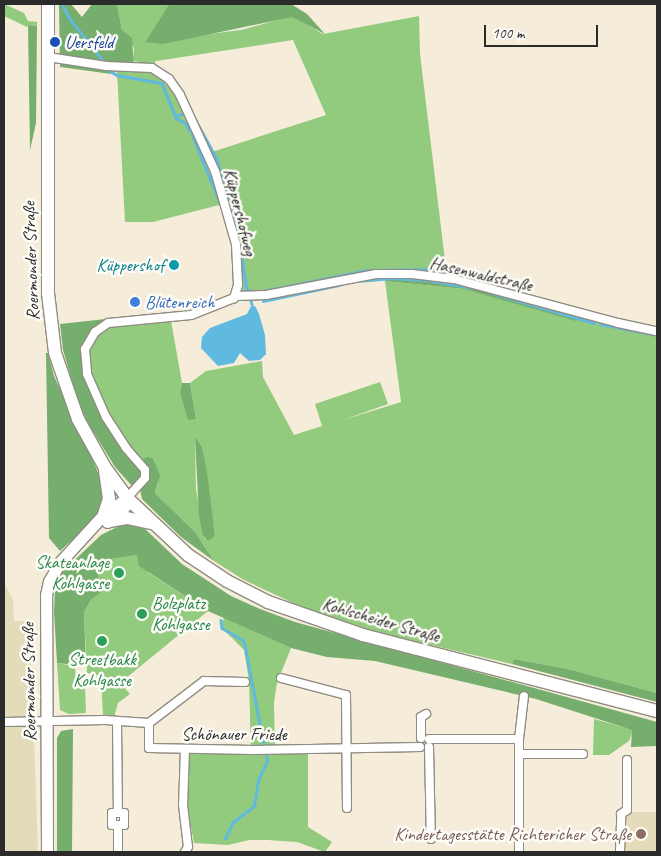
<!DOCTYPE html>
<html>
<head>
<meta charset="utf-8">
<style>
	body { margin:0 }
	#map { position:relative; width:661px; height:856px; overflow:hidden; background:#f5ecd9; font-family:Caveat,sans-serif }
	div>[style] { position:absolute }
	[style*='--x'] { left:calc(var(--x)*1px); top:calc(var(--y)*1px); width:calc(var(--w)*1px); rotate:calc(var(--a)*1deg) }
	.built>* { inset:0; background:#e4dbba }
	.green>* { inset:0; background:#92ca7e }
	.forest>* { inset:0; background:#75ae6d }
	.water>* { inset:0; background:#60b9de }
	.stream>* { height:2.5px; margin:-1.25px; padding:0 1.25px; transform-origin:1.25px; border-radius:1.25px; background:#60b9de }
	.roads { filter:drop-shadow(1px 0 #908c82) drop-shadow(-1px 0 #908c82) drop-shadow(0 1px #908c82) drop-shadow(0 -1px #908c82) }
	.minor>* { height:8px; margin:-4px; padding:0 4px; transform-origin:4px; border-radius:4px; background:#fff }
	.secondary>* { height:11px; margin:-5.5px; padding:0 5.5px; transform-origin:5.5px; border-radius:5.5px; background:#fff }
	.primary>* { height:12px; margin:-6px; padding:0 6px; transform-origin:6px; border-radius:6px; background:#fff }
	.dots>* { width:14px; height:14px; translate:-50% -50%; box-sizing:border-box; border:2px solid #fdfcf7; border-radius:50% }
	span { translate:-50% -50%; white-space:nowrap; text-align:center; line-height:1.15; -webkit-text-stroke:5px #fdfcf7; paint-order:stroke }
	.transit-label { font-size:18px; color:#164399 }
	.left { translate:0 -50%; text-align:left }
	.street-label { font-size:18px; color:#2b2b2b }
	.culture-label { font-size:18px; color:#0d838f }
	.right { translate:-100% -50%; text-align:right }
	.shop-label { font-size:18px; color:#366cbe }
	.leisure-label { font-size:18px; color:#27864d }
	.education-label { font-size:18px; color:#785e54 }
	.frame { position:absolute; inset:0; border:5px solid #2b2b2b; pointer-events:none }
	.scale { position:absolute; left:484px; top:25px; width:114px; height:22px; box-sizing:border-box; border:2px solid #2b2b2b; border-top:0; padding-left:6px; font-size:15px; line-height:18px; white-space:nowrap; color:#2b2b2b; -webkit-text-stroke:4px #fdfcf7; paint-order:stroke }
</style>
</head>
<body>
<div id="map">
	<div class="built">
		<div style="clip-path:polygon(4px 583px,13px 599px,14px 621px,30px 621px,38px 852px,4px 852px)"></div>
		<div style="clip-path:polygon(629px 812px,657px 812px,657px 852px,625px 852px,624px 815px)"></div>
	</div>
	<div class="green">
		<div style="clip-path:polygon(4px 4px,24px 13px,28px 21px,37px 22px,37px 26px,28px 25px,27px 27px,4px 16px)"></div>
		<div style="clip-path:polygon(117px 4px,169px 4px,145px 42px,241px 30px,292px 16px,323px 34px,419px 16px,420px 54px,447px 277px,376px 274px,243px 298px,240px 245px,212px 152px,326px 115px,293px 40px,156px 61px,153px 64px,133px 61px,134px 48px,122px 30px)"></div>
		<div style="clip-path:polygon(139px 69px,156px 74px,177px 96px,223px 204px,153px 222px,125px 222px,117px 71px)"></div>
		<div style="clip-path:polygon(evenodd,385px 281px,464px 289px,513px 302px,657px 329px,657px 693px,568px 669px,514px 659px,512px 664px,380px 633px,304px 608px,244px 580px,214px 561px,195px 532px,155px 493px,158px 484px,143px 459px,141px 467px,120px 445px,83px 368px,83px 348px,107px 321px,170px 315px,182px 383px,180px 392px,196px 419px,190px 383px,206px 371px,262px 361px,263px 377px,294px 435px,322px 426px,315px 404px,380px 382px,388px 404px,343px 420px,401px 402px,385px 281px,195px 436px,202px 447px,215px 536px,205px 539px,196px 489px,195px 436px)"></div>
		<div style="clip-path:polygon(137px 555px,149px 573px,208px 611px,120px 683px,130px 694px,118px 703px,114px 717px,103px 716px,101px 676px,87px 673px,84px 612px,91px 600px,103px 591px,98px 575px,105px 560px)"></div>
		<div style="clip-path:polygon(224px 618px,291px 648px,277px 683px,274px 702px,275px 754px,308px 754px,308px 827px,332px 842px,325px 852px,297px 842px,268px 840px,249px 840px,228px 845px,194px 843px,188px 811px,188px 753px,251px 753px,249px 680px,244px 650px,221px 627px)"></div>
		<div style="clip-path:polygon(57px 663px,75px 666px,76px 687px,85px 688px,86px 713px,69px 714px,60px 710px)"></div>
		<div style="clip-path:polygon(594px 719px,633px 730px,629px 741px,609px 755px,593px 755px)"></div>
	</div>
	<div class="forest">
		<div style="clip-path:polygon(59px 4px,71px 4px,82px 17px,92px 4px,117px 4px,122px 30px,132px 38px,134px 69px,116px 70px,111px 74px,60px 67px)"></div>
		<div style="clip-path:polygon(169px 4px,291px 4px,307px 14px,325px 34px,292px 17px,163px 44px,145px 42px)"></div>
		<div style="clip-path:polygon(28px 25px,37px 26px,36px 123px,30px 150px)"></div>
		<div style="clip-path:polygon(384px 274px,447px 277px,585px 314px,576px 321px,464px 289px,385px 281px)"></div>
		<div style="clip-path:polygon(106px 319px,83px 348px,83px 368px,90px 388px,143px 473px,140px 480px,131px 485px,115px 467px,88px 423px,77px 398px,63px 350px,60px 324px)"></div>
		<div style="clip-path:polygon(46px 353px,48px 353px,54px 376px,102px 481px,102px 507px,95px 519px,60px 551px,49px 538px)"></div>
		<div style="clip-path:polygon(182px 383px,190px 383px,196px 419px,188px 420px,180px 392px)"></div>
		<div style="clip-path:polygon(195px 436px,202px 447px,207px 472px,215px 536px,208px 541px,203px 535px,199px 516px)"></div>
		<div style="clip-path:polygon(148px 457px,153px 459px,160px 475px,155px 493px,195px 532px,214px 561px,181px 537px,142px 499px,140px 489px,149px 471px,143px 459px)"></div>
		<div style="clip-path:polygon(127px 522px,142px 526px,182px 564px,231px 596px,260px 609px,295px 622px,657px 722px,657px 746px,631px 747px,632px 730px,536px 699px,375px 661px,327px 657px,291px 648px,208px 611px,139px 566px,137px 555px,105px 560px,98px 575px,103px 591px,91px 600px,84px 612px,86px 666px,57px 663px,54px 611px,55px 589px,63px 571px,101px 535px)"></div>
		<div style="clip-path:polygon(514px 659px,568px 669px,657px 693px,657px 702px,512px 664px)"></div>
		<div style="clip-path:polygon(73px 729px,72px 852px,57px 852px,57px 738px,61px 731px)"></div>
	</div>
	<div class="water">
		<div style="clip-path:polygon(251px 306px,255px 306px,259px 314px,265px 335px,266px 354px,260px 360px,249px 361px,240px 353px,234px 363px,218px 366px,201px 348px,202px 337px,210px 328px,247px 314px)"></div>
	</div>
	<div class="stream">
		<div style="--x:62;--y:4;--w:17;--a:62"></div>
		<div style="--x:70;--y:19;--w:56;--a:51.5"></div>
		<div style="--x:107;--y:69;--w:12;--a:31"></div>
		<div style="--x:117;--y:75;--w:46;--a:10.1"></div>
		<div style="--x:162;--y:83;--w:38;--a:68"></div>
		<div style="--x:176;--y:118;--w:11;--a:27"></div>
		<div style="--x:186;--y:123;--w:8;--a:67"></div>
		<div style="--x:193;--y:115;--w:50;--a:61.4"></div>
		<div style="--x:217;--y:159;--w:80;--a:74.1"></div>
		<div style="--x:239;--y:236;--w:56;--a:81.7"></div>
		<div style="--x:175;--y:116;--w:10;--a:-17"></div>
		<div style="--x:192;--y:134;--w:77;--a:67.8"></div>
		<div style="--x:357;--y:281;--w:32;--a:-5"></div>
		<div style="--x:389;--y:278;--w:38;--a:3"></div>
		<div style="--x:427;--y:280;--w:49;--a:9.5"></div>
		<div style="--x:247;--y:290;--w:11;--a:10"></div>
		<div style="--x:258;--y:292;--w:111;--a:-11.4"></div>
		<div style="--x:367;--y:270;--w:69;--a:-0.8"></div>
		<div style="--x:492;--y:293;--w:106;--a:16.4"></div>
		<div style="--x:251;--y:301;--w:3;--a:72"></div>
		<div style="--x:263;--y:301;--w:78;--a:-11.9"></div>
		<div style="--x:600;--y:324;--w:58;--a:10.9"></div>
		<div style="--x:221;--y:620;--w:8;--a:83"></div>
		<div style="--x:222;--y:628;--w:24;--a:30"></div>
		<div style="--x:243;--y:640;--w:5;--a:68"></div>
		<div style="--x:245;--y:645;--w:103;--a:79.3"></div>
		<div style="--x:225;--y:839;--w:17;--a:-66"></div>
		<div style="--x:232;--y:823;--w:28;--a:-38"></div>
		<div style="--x:254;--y:806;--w:26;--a:-81"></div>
		<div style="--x:258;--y:780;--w:21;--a:-65"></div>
		<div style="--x:267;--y:761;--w:7;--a:-98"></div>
	</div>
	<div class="roads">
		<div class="minor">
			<div style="--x:48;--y:57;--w:59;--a:8.8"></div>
			<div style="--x:106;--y:66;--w:46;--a:2.5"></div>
			<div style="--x:152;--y:68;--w:20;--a:33"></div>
			<div style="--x:169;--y:79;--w:19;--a:55"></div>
			<div style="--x:180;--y:95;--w:84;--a:65.3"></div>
			<div style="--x:215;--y:171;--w:76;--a:74"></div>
			<div style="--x:236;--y:244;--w:41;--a:87.2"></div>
			<div style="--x:238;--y:285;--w:14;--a:107"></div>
			<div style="--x:234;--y:298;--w:46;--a:158.4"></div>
			<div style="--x:191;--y:315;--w:83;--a:174.5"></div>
			<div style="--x:108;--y:323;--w:16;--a:145"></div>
			<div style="--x:95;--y:332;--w:20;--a:120"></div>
			<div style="--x:85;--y:349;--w:25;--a:85"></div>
			<div style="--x:87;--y:374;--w:47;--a:66.2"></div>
			<div style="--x:106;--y:417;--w:37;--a:57"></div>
			<div style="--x:126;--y:448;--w:29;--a:49"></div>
			<div style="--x:145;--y:470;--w:8;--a:90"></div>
			<div style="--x:145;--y:478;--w:27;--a:132"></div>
			<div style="--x:236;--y:296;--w:30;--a:-2"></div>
			<div style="--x:266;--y:295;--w:112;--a:-10.8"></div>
			<div style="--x:376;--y:274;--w:36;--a:0"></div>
			<div style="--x:412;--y:274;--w:42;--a:6.8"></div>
			<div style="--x:454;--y:279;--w:170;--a:15"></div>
			<div style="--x:618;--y:323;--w:40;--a:12"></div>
			<div style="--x:281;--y:678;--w:67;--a:14.7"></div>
			<div style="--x:346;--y:695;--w:113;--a:89.5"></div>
			<div style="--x:4;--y:722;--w:101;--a:-1.1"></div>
			<div style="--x:105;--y:720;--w:44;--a:3.9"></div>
			<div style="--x:149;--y:723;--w:69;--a:-37.4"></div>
			<div style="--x:204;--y:681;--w:41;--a:1.4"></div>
			<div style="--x:117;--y:722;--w:91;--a:89.4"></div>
			<div style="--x:118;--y:813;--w:6;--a:180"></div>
			<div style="--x:112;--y:813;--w:12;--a:90"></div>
			<div style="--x:112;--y:825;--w:6;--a:0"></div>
			<div style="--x:149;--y:723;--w:25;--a:90"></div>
			<div style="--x:149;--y:748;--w:105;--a:1.1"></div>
			<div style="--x:254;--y:750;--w:166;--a:-1"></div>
			<div style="--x:421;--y:738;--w:21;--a:-90"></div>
			<div style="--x:421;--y:717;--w:6;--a:-31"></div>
			<div style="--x:429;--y:739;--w:90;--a:0"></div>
			<div style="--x:429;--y:747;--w:92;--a:88.8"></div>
			<div style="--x:185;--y:749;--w:56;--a:92"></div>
			<div style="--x:183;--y:805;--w:42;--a:83.2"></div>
			<div style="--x:188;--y:847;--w:6;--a:121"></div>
			<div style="--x:519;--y:754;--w:64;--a:0"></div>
			<div style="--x:118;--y:813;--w:6;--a:0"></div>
			<div style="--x:124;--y:813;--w:12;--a:90"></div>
			<div style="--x:124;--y:825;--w:6;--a:180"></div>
			<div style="--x:118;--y:825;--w:27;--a:90"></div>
			<div style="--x:519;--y:852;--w:113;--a:-90"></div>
			<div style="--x:519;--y:739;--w:43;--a:-83.4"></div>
			<div style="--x:620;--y:852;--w:38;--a:-88"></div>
			<div style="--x:621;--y:814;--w:7;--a:-34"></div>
			<div style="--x:627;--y:810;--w:50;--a:-90"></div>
		</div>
		<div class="secondary">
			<div style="--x:107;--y:522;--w:23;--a:-41"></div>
			<div style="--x:124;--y:507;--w:9;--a:-72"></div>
			<div style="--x:47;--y:852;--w:257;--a:-90.2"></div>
			<div style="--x:46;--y:595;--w:14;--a:-78"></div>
			<div style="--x:49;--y:581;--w:23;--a:-59"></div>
			<div style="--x:61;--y:561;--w:64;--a:-47.5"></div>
			<div style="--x:104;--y:514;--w:28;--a:-35"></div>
		</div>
		<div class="primary">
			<div style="--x:48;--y:4;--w:289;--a:90"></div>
			<div style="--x:48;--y:293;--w:60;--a:83.3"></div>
			<div style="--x:55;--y:353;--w:70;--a:70.8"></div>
			<div style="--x:78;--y:419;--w:54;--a:61"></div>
			<div style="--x:104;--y:466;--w:39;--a:54"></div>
			<div style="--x:127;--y:498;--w:83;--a:43.1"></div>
			<div style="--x:188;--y:555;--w:47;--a:33.7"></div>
			<div style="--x:227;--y:581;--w:46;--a:27.1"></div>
			<div style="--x:268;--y:602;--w:101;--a:19.2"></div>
			<div style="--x:363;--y:635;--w:304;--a:14.5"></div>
			<div style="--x:104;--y:514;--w:16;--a:-72"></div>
			<div style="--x:109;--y:499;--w:28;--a:-98"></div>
			<div style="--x:109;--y:521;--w:18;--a:-9"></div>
			<div style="--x:127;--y:518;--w:24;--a:12"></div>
		</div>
	</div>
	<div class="dots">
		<div style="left:55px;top:42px;background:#1a4fb4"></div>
		<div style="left:174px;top:265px;background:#0f9aa8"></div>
		<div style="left:135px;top:302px;background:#3f7fe0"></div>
		<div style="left:119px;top:573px;background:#2e9e5b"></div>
		<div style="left:142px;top:614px;background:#2e9e5b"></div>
		<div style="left:102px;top:641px;background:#2e9e5b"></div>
		<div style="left:641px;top:834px;background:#8d6e63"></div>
	</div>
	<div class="transit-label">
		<span class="left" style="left:65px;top:42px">Uersfeld</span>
	</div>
	<div class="street-label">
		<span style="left:240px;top:212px;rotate:76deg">Küppershofweg</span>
		<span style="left:31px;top:261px;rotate:-92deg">Roermonder Straße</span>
		<span style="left:481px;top:274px;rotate:13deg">Hasenwaldstraße</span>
		<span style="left:381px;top:620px;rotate:16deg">Kohlscheider Straße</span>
		<span style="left:29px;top:682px;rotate:-91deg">Roermonder Straße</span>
		<span style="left:234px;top:734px">Schönauer Friede</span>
	</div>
	<div class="culture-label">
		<span class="right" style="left:164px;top:265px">Küppershof</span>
	</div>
	<div class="shop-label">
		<span class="left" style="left:145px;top:302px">Blütenreich</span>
	</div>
	<div class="leisure-label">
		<span class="right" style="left:109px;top:573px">Skateanlage<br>Kohlgasse</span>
		<span class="left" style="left:152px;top:614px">Bolzplatz<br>Kohlgasse</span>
		<span style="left:102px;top:670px">Streetbakk<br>Kohlgasse</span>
	</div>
	<div class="education-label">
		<span class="right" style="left:631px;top:834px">Kindertagesstätte Richtericher Straße</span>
	</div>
	<div class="frame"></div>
	<div class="scale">100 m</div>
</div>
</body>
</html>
